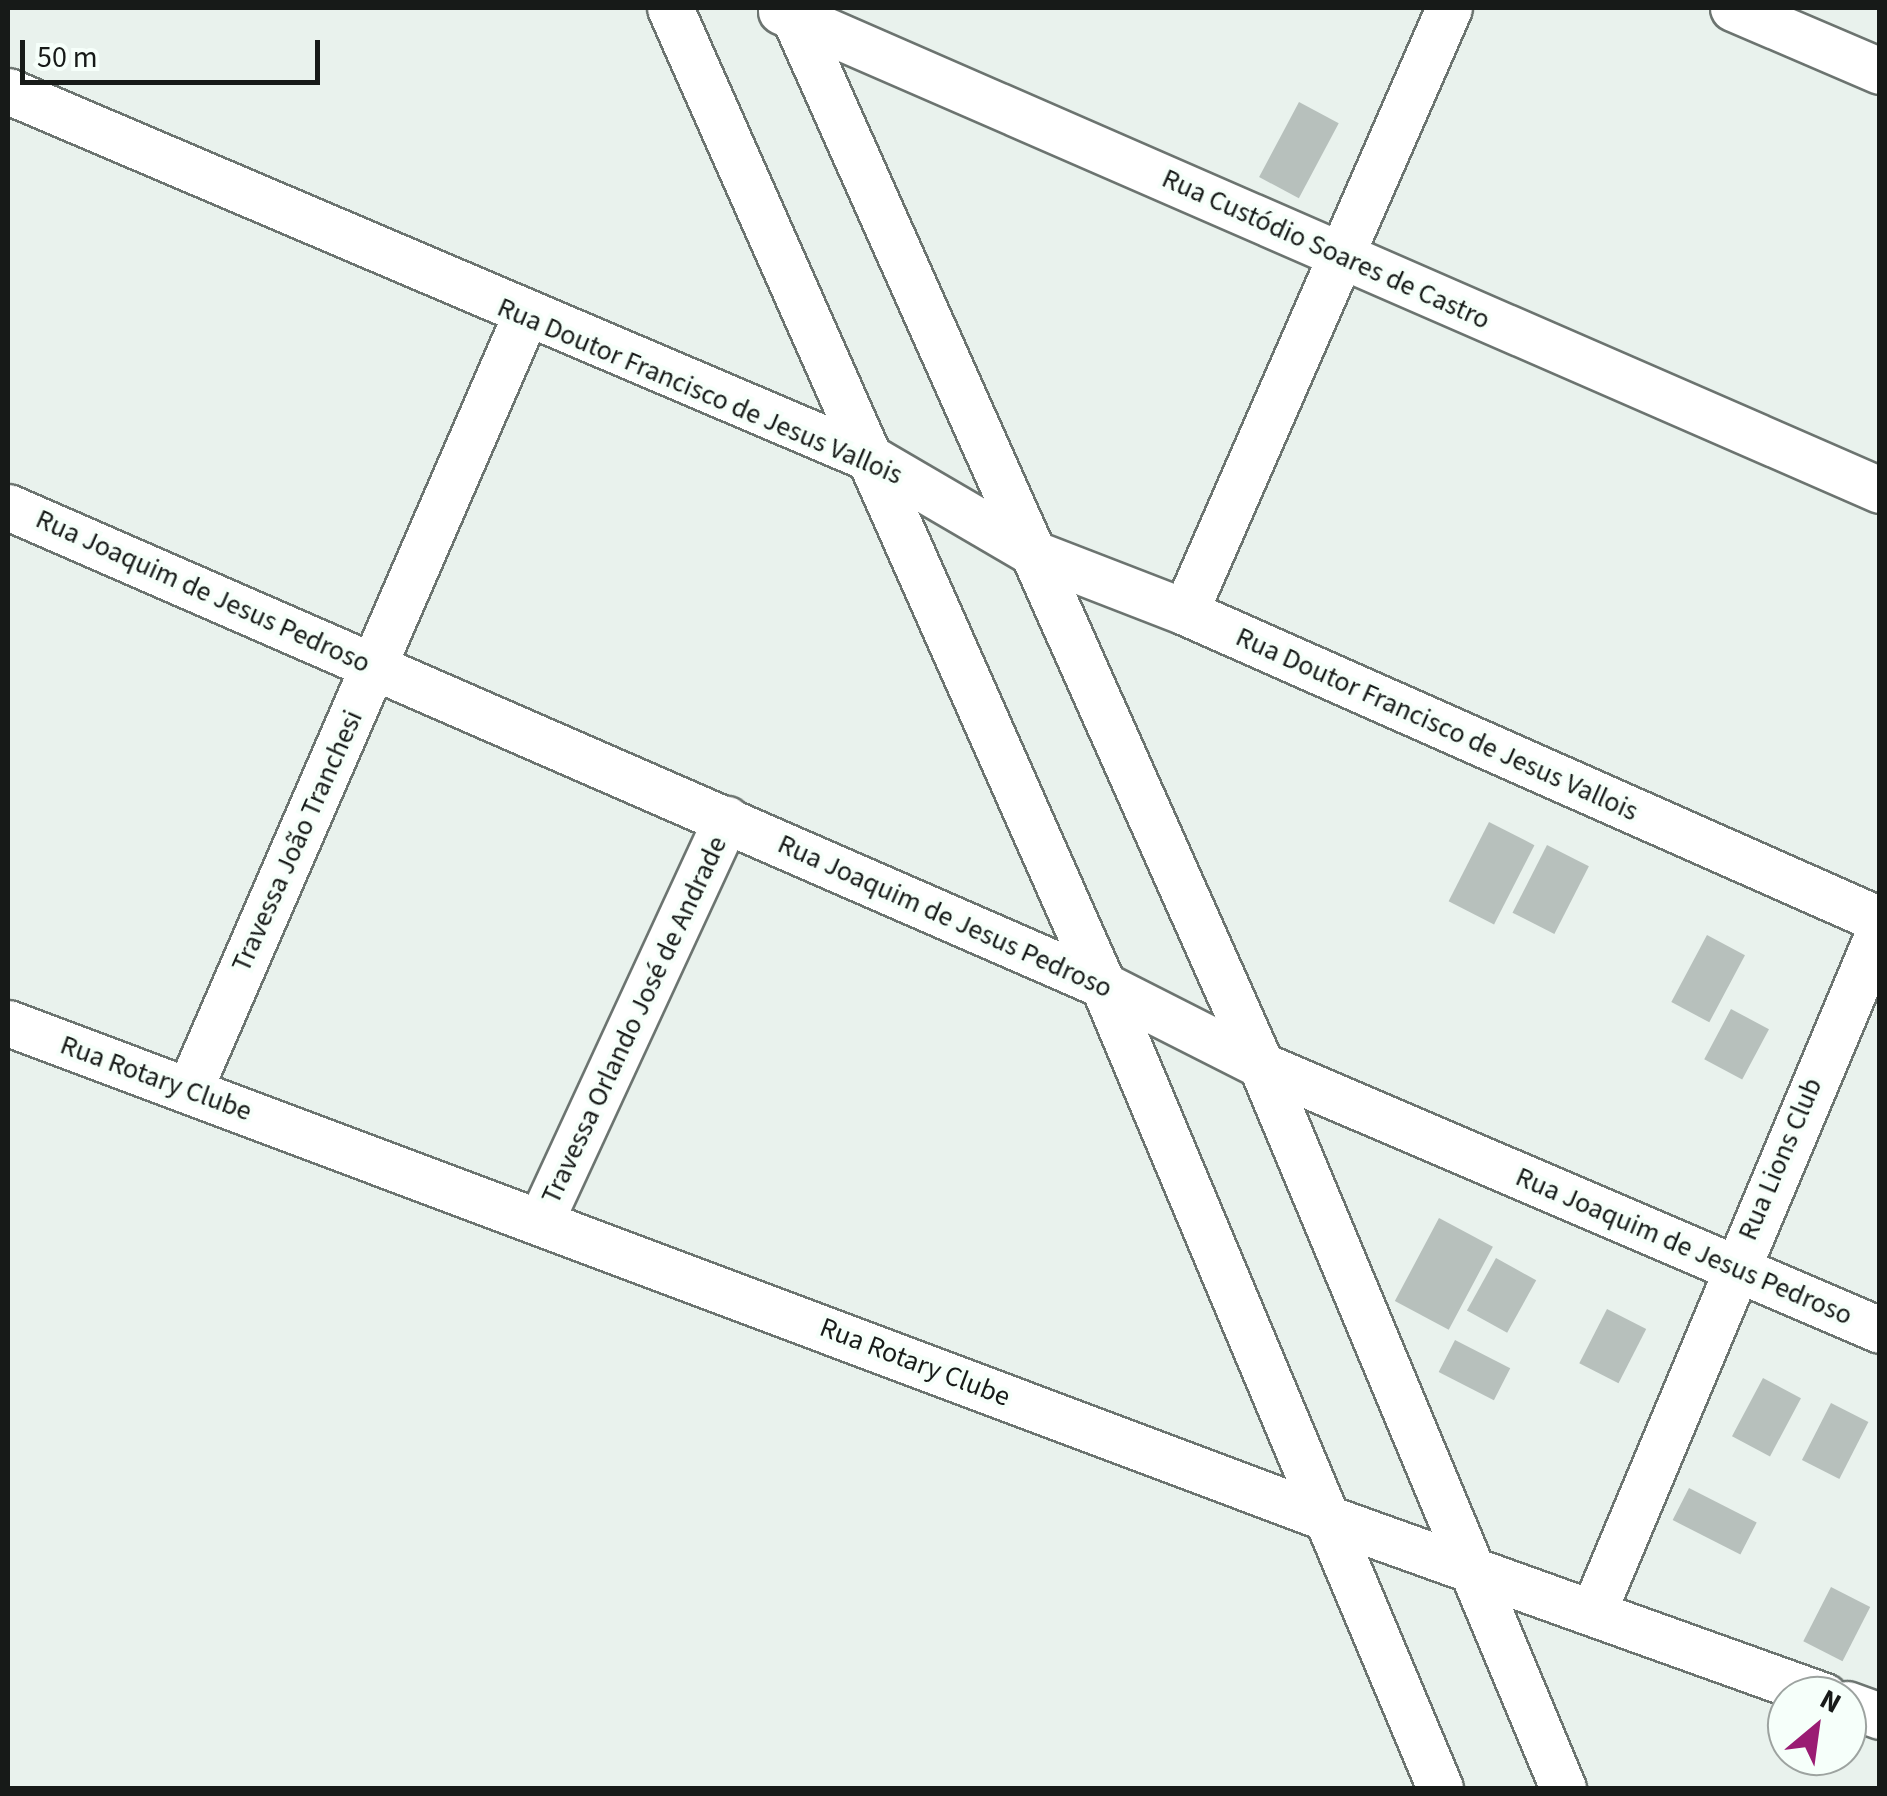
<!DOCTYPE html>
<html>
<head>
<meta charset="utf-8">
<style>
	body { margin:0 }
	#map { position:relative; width:1887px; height:1796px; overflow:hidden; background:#e9f2ed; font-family:"Source Sans 3",sans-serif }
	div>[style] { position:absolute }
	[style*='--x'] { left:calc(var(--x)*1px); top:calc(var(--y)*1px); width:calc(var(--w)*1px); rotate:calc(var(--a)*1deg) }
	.building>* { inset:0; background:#b7c0bc; transform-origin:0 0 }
	.roads { filter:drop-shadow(2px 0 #6c7470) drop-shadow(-2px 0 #6c7470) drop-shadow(0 2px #6c7470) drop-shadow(0 -2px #6c7470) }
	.minor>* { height:45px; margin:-22.5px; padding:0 22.5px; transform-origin:22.5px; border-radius:22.5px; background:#fff }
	span { translate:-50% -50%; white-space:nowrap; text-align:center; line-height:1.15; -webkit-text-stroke:8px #f6fffa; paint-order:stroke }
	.street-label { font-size:28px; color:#171a18 }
	.frame { position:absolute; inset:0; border:10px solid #171a18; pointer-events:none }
	.north { position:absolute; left:1767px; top:1676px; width:100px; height:100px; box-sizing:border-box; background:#f6fffa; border:2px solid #9da3a0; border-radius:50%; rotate:29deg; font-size:28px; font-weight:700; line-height:40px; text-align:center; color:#171a18 }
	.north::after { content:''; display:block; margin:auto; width:35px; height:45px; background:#9a1c73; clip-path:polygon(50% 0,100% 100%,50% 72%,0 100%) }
	.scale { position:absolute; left:20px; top:40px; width:300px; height:45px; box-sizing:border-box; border:5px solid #171a18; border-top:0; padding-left:12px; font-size:30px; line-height:35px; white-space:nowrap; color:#171a18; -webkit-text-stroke:8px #f6fffa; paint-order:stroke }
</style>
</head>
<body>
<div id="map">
	<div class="building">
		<div style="left:1299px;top:102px;width:45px;height:85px;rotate:28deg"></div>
		<div style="left:1489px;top:822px;width:51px;height:89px;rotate:27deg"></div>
		<div style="left:1547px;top:845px;width:47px;height:76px;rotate:27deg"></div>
		<div style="left:1707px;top:935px;width:43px;height:76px;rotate:28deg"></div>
		<div style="left:1731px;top:1009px;width:43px;height:57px;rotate:28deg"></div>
		<div style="left:1439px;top:1218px;width:61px;height:94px;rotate:28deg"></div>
		<div style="left:1496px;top:1258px;width:46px;height:60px;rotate:29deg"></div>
		<div style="left:1607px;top:1309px;width:44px;height:61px;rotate:27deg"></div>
		<div style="left:1455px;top:1340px;width:62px;height:36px;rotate:27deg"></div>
		<div style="left:1763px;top:1378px;width:43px;height:66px;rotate:28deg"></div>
		<div style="left:1831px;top:1403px;width:42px;height:64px;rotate:27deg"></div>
		<div style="left:1689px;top:1488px;width:76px;height:36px;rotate:27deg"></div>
		<div style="left:1831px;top:1587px;width:44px;height:61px;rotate:27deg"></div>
	</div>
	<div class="roads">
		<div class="minor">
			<div style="--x:670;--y:8;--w:1069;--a:66.1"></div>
			<div style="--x:1103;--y:985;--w:871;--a:67.23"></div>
			<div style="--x:790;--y:8;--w:1157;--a:65.98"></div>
			<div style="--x:1261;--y:1065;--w:784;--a:67.33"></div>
			<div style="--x:1733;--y:8;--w:160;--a:23.2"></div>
			<div style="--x:781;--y:11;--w:1199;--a:23.55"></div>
			<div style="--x:8;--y:91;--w:941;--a:23.08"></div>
			<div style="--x:874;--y:460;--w:184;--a:30.3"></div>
			<div style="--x:1033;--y:553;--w:163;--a:21.2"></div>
			<div style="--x:1185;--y:612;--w:760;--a:23.9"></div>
			<div style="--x:8;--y:507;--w:1195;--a:23.58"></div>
			<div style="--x:1103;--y:985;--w:177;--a:26.9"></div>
			<div style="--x:1261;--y:1065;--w:673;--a:23.18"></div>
			<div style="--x:1185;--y:612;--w:659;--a:-66.39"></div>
			<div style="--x:8;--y:1023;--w:1412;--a:20.57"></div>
			<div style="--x:1330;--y:1519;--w:525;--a:19.71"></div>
			<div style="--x:189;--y:1090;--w:844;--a:-66.53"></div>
			<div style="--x:541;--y:1220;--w:442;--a:-65.2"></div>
			<div style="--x:1593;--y:1612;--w:741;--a:-67.21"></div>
			<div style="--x:1847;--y:1704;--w:35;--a:20"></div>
		</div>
	</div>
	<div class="street-label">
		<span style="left:1326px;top:249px;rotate:24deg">Rua Custódio Soares de Castro</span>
		<span style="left:700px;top:391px;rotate:23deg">Rua Doutor Francisco de Jesus Vallois</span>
		<span style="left:203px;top:591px;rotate:24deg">Rua Joaquim de Jesus Pedroso</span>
		<span style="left:1437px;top:724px;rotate:24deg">Rua Doutor Francisco de Jesus Vallois</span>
		<span style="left:297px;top:841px;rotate:-66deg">Travessa João Tranchesi</span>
		<span style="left:945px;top:916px;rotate:24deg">Rua Joaquim de Jesus Pedroso</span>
		<span style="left:634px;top:1020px;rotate:-65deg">Travessa Orlando José de Andrade</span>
		<span style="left:156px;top:1078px;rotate:20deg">Rua Rotary Clube</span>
		<span style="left:1780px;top:1159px;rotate:-67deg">Rua Lions Club</span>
		<span style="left:1684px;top:1246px;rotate:23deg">Rua Joaquim de Jesus Pedroso</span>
		<span style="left:915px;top:1362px;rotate:21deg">Rua Rotary Clube</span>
	</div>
	<div class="frame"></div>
	<div class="north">N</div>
	<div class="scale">50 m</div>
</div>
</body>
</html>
